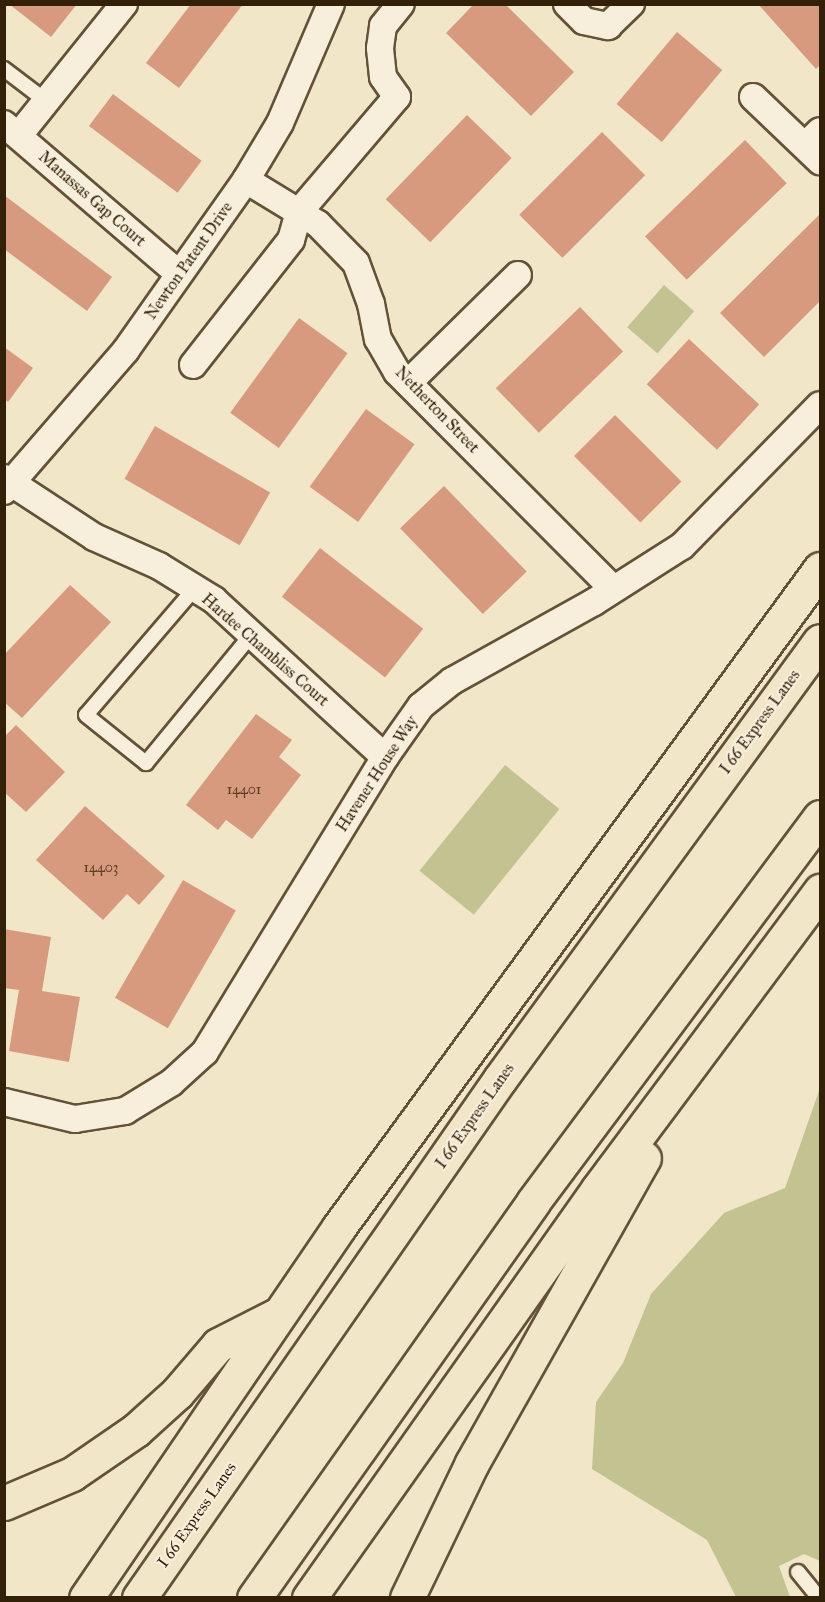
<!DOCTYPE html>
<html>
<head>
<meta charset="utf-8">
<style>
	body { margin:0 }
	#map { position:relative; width:825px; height:1602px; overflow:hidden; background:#f2e6c9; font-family:"IM FELL Great Primer",serif }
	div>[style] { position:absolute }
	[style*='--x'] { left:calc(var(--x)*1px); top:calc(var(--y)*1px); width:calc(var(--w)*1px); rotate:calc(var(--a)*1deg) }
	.green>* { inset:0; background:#c2c391; transform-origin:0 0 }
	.building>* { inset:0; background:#d79a7f; transform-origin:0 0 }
	.roads { filter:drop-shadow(2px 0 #625238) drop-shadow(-2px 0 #625238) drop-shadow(0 2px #625238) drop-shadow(0 -2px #625238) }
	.service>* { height:14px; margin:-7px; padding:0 7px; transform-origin:7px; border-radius:7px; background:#f7efdc }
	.minor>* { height:26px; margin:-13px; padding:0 13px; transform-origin:13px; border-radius:13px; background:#f7efdc }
	.motorway>* { height:33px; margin:-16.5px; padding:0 16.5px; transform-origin:16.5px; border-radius:16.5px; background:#f2e6c9 }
	span { translate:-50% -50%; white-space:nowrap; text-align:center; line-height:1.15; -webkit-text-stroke:4.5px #f7efdc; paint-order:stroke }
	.number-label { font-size:14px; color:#5b3f26 }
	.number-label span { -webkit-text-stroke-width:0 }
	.street-label { font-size:16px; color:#322108 }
	.frame { position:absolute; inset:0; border:6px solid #322108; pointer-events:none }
</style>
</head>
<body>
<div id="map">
	<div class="green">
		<div style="left:664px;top:285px;width:40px;height:56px;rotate:41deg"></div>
		<div style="left:505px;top:765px;width:70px;height:136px;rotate:39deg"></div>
		<div style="clip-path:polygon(820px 1088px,820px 1561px,804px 1554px,779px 1566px,790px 1597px,736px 1597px,707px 1540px,592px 1469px,596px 1402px,623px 1363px,651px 1294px,724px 1213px,785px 1188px)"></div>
	</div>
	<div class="building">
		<div style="clip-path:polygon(9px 4px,77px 4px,51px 37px)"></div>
		<div style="clip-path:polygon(191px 4px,243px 4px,179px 88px,146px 63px)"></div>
		<div style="clip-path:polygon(474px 4px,505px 4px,574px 72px,531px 116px,446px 33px)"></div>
		<div style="clip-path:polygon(758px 4px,820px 4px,820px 65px,816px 69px)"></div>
		<div style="left:677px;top:32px;width:59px;height:94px;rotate:40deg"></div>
		<div style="left:113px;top:94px;width:111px;height:40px;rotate:37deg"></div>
		<div style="left:467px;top:115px;width:62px;height:117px;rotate:44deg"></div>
		<div style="left:602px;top:132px;width:61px;height:117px;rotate:45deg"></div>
		<div style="left:745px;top:140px;width:60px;height:139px;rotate:46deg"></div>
		<div style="clip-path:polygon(4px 195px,112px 277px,87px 311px,4px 249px)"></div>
		<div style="clip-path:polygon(819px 215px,820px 301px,764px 357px,720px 313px)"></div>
		<div style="left:580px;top:307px;width:62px;height:117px;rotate:46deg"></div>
		<div style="left:299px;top:318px;width:60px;height:117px;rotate:36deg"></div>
		<div style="left:689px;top:339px;width:96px;height:62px;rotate:43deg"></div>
		<div style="clip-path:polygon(4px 347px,33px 368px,8px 402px,4px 399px)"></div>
		<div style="left:366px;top:409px;width:60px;height:96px;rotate:36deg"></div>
		<div style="left:615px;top:415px;width:94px;height:58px;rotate:45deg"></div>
		<div style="left:155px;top:426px;width:133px;height:61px;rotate:30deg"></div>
		<div style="left:444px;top:486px;width:119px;height:61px;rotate:46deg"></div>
		<div style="left:320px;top:548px;width:131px;height:62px;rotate:38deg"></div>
		<div style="clip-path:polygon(70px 585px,111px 622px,22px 718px,4px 702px,4px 655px)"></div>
		<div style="clip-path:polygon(256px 714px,292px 740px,279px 757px,301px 775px,252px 839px,226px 820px,218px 830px,186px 805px)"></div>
		<div style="clip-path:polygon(16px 725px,65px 772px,26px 812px,4px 792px,4px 737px)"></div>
		<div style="clip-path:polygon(85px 806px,165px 876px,139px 905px,127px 894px,103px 920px,36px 860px)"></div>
		<div style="left:183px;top:880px;width:61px;height:136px;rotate:30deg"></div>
		<div style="clip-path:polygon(4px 929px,51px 937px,42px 991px,80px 997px,69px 1062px,9px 1051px,19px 990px,4px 988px)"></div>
	</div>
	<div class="roads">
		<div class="service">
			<div style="--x:4;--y:69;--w:53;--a:37.3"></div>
			<div style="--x:195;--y:588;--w:167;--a:130.6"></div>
			<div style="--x:86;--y:715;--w:77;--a:38.7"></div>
			<div style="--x:146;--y:763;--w:166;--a:-50.6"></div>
			<div style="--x:798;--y:1572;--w:33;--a:51"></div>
		</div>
		<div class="minor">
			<div style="--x:567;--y:4;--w:24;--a:45"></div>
			<div style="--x:584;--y:21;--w:25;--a:12"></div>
			<div style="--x:608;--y:26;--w:32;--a:-44"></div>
			<div style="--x:753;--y:97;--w:93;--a:43.7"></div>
			<div style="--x:4;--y:124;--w:230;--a:40.6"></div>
			<div style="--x:19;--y:135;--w:168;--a:-51.3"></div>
			<div style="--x:805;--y:146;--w:21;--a:-45"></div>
			<div style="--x:246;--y:180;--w:84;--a:31.4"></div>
			<div style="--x:318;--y:224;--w:54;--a:45.7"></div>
			<div style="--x:356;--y:263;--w:44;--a:69.9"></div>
			<div style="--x:371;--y:304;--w:36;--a:79"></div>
			<div style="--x:378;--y:339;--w:38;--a:60"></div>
			<div style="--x:397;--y:372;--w:305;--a:45.1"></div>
			<div style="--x:193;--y:365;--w:159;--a:-51.9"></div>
			<div style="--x:291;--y:240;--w:29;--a:-74"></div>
			<div style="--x:299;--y:212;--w:151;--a:-49.6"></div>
			<div style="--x:397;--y:97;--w:24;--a:-125"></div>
			<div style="--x:383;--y:77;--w:29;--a:-96"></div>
			<div style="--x:380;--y:48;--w:22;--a:-82"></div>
			<div style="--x:383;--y:26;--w:28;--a:-51"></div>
			<div style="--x:408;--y:383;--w:154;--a:-44.5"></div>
			<div style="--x:4;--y:478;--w:108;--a:33.2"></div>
			<div style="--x:94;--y:537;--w:71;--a:24"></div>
			<div style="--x:159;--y:566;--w:65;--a:31.7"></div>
			<div style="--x:214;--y:600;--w:232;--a:42.6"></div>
			<div style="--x:4;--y:491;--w:186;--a:-49.1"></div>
			<div style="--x:126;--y:350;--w:208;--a:-54.8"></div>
			<div style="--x:246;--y:180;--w:66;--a:-59.2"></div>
			<div style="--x:280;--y:123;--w:129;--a:-66.8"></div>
			<div style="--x:4;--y:1102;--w:73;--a:13.5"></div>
			<div style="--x:75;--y:1119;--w:51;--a:-9.1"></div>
			<div style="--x:125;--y:1111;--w:54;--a:-31.3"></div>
			<div style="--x:171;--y:1083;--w:46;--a:-42.4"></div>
			<div style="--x:205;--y:1052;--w:346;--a:-58.6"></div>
			<div style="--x:385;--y:757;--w:62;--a:-54.8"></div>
			<div style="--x:421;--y:706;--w:40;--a:-39"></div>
			<div style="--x:452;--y:681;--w:162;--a:-29.1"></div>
			<div style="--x:594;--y:602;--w:104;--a:-32.5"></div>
			<div style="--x:682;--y:546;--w:197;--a:-45.6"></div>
		</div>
		<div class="motorway">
			<div style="--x:4;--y:1503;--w:74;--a:-23.1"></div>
			<div style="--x:72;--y:1474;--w:78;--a:-34.5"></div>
			<div style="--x:136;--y:1430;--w:55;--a:-42.1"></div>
			<div style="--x:177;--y:1393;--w:63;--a:-49.5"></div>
			<div style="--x:218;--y:1345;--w:64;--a:-27"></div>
			<div style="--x:86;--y:1598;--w:449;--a:-55.7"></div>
			<div style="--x:339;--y:1227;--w:815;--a:-53.83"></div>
			<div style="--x:139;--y:1598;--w:632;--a:-55.18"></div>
			<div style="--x:500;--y:1079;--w:542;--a:-53.85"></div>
			<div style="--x:254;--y:1598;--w:484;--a:-54.8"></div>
			<div style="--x:533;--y:1202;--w:480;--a:-53.3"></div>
			<div style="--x:309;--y:1598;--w:501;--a:-54.75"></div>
			<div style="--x:598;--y:1189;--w:372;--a:-53.3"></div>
			<div style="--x:407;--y:1598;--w:150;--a:-64.3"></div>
			<div style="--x:472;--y:1463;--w:350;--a:-60.6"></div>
		</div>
	</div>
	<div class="number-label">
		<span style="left:244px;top:790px">14401</span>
		<span style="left:101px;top:868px">14403</span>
	</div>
	<div class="street-label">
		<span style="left:92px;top:199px;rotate:41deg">Manassas Gap Court</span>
		<span style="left:189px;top:261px;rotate:-55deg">Newton Patent Drive</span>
		<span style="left:437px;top:410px;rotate:46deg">Netherton Street</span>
		<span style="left:265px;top:650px;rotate:41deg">Hardee Chambliss Court</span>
		<span style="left:760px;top:722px;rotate:-54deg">I 66 Express Lanes</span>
		<span style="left:377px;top:774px;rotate:-57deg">Havener House Way</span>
		<span style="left:475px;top:1116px;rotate:-55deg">I 66 Express Lanes</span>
		<span style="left:197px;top:1515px;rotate:-55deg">I 66 Express Lanes</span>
	</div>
	<div class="frame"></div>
</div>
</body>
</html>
